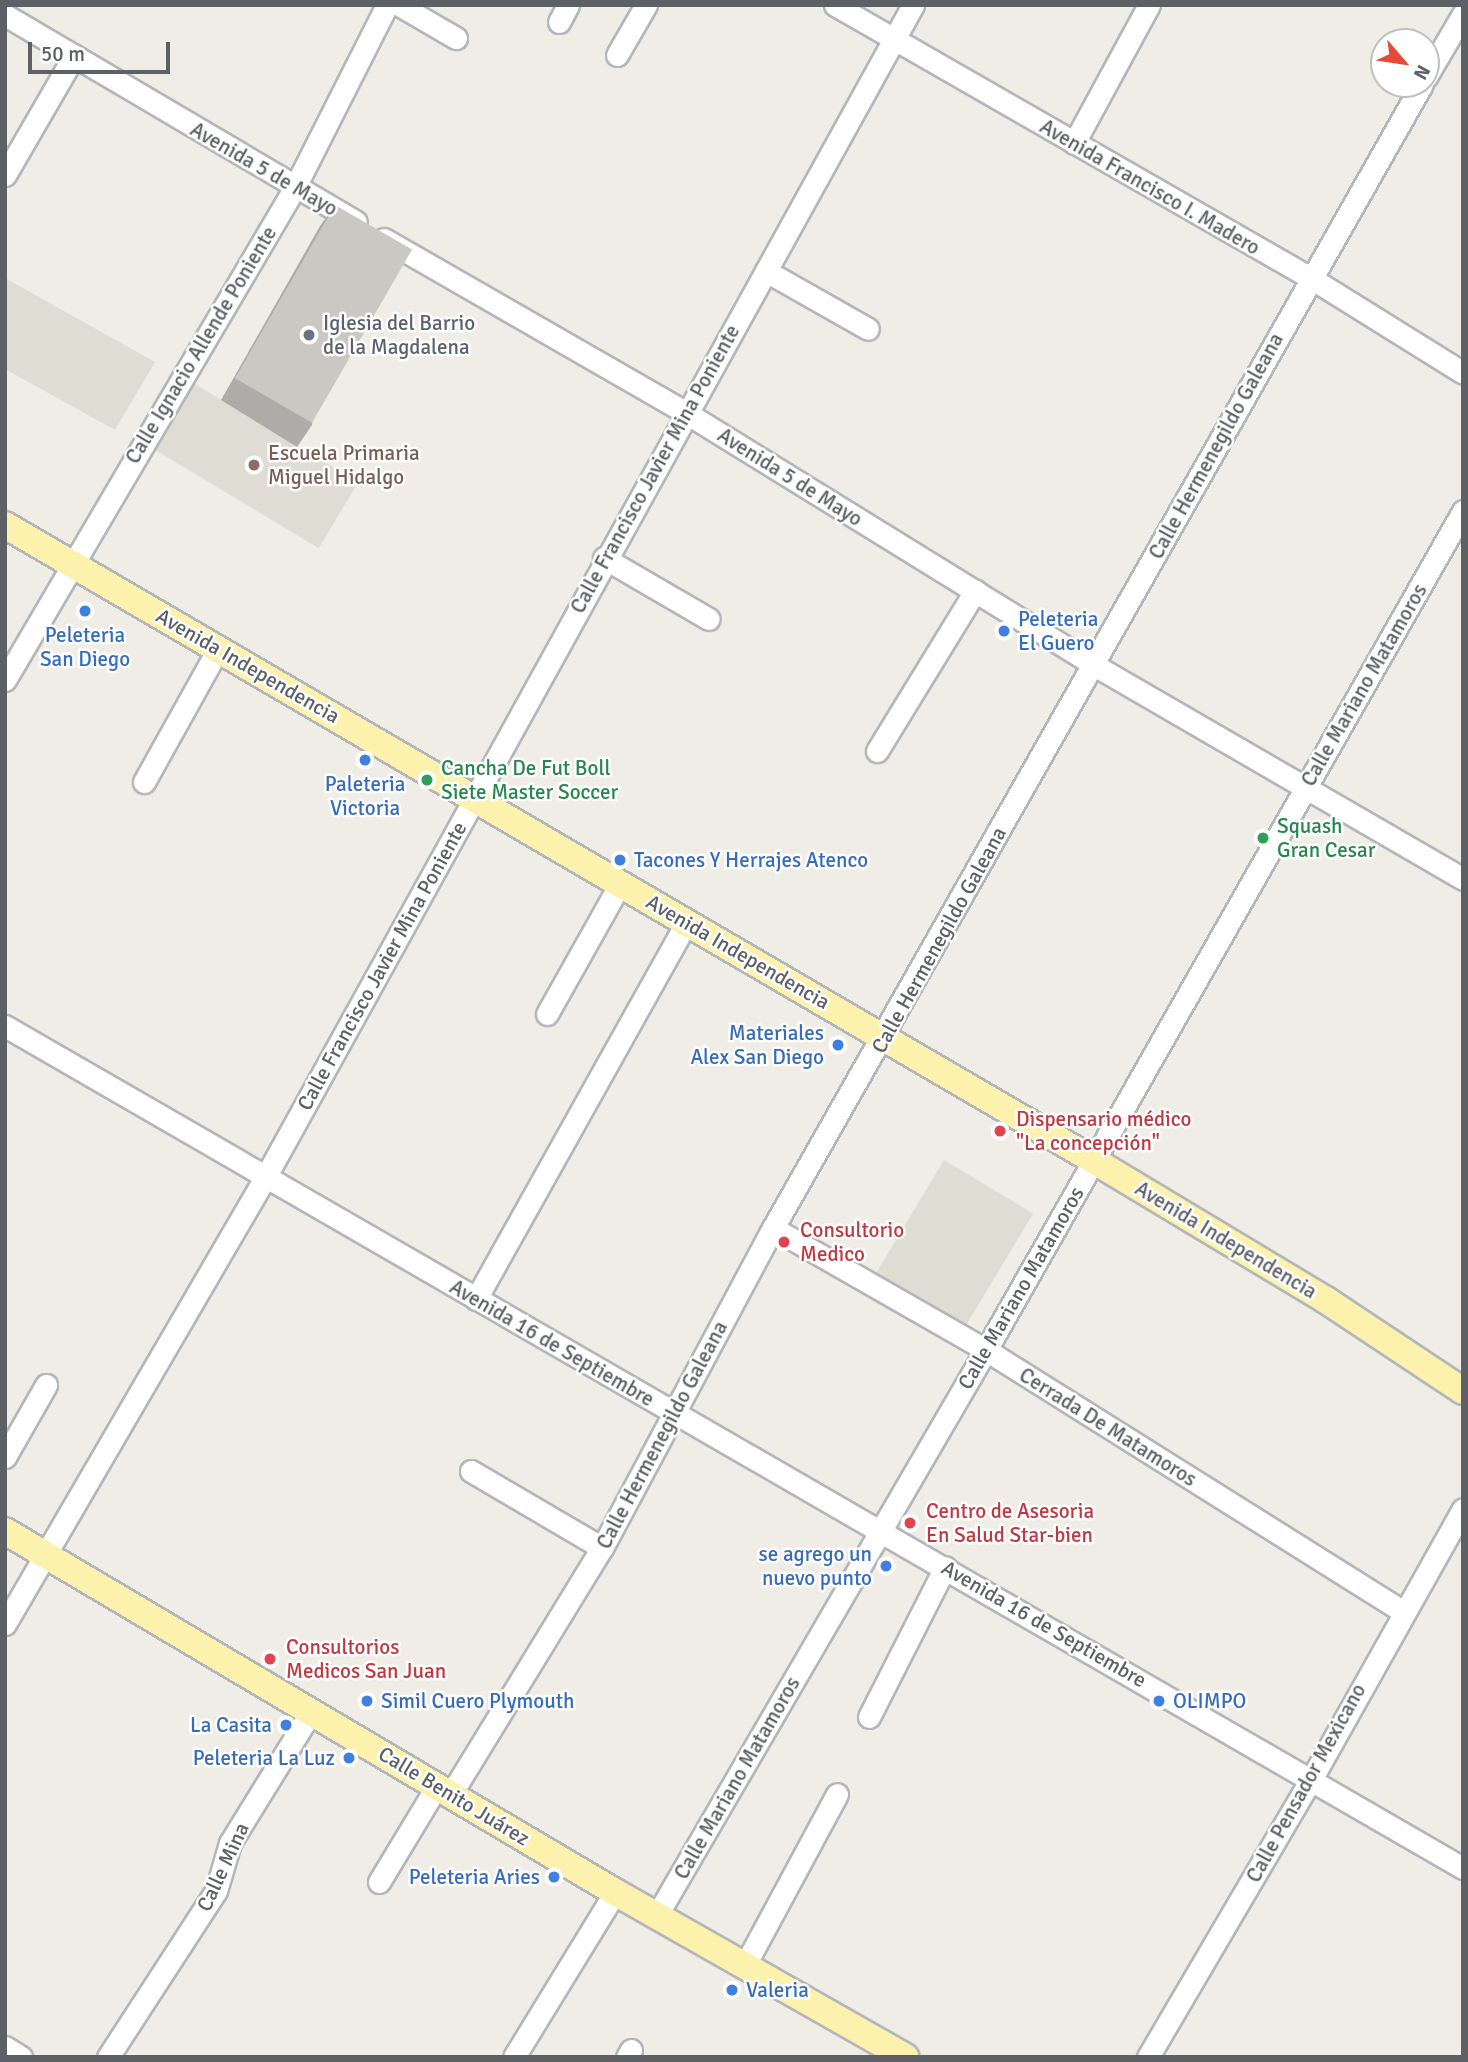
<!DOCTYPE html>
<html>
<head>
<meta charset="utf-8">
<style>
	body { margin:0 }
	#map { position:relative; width:1468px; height:2062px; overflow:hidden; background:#efede6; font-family:Signika,sans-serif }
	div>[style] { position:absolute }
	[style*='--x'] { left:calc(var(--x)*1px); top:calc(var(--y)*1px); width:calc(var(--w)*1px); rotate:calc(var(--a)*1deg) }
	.education>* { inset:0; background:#dfdcd4; transform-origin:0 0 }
	.roads { filter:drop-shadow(2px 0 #b3b6ba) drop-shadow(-2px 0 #b3b6ba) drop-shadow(0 2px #b3b6ba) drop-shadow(0 -2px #b3b6ba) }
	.minor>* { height:21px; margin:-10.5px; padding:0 10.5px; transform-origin:10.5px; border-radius:10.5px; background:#fff }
	.major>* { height:26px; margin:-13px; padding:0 13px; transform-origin:13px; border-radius:13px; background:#fcf2ae }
	.wall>* { inset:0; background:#aeaca8 }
	.building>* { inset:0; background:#cac8c3; transform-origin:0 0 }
	.dots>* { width:19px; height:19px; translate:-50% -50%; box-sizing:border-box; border:4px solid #fff; border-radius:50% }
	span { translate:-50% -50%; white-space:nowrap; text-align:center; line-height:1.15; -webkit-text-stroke:5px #fff; paint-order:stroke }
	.street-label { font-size:21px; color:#5d6166 }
	.worship-label { font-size:21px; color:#5b616d }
	.left { translate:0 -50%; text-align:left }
	.education-label { font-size:21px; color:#785e54 }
	.shop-label { font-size:21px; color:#366cbe }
	.right { translate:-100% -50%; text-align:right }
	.leisure-label { font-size:21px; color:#27864d }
	.health-label { font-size:21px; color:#be3a42 }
	.frame { position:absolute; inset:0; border:7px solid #5d6166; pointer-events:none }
	.north { position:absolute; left:1370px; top:28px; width:70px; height:70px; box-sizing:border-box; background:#fff; border:2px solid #bec0c2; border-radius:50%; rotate:119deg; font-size:19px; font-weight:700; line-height:28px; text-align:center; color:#5d6166 }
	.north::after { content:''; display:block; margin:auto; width:24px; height:32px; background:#e44a37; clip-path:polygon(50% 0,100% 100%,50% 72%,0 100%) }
	.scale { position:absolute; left:28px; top:42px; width:142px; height:32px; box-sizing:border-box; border:4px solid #5d6166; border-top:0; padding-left:9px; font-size:21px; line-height:24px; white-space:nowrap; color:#5d6166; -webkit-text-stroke:5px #fff; paint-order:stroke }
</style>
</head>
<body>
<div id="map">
	<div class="education">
		<div style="clip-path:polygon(5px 278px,155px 362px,115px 430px,5px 369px)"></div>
		<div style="left:180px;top:375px;width:208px;height:77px;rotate:31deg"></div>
		<div style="left:944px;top:1160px;width:104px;height:140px;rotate:31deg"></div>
	</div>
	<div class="roads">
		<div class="minor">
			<div style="--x:399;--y:5;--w:66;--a:30.1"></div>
			<div style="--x:835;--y:5;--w:546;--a:29.85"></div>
			<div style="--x:1309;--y:277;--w:181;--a:31.9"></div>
			<div style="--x:5;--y:15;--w:407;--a:30.5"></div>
			<div style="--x:559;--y:22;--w:19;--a:-62"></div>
			<div style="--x:617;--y:55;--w:58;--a:-59.9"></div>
			<div style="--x:1426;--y:77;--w:73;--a:-59.6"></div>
			<div style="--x:1074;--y:143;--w:157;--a:-61.5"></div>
			<div style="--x:5;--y:175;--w:138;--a:-59.9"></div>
			<div style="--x:384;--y:239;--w:351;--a:29.9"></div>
			<div style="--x:688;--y:414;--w:477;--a:31.7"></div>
			<div style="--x:1094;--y:665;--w:427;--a:30.1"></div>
			<div style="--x:766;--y:271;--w:117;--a:29.6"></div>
			<div style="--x:604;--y:558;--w:121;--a:30.2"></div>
			<div style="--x:5;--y:680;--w:572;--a:-59.53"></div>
			<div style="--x:295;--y:187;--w:204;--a:-63.2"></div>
			<div style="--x:877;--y:751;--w:188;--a:-58.5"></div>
			<div style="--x:144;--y:782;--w:152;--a:-60.9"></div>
			<div style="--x:547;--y:1014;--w:149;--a:-60.7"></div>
			<div style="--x:5;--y:1026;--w:1684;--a:30.01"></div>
			<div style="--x:773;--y:1228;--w:245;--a:29.8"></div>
			<div style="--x:986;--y:1350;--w:492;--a:32.1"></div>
			<div style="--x:476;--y:1299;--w:433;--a:-60.8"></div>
			<div style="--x:5;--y:1457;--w:83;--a:-60.3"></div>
			<div style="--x:471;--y:1471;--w:152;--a:30.4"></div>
			<div style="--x:5;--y:1624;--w:518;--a:-59.78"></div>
			<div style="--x:266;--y:1176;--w:1338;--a:-61.08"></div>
			<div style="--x:869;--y:1717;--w:168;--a:-63.1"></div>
			<div style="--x:451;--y:1794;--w:289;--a:-58.5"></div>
			<div style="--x:602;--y:1548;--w:363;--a:-61.9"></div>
			<div style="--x:773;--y:1228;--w:1315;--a:-60.43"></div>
			<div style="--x:379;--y:1882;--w:112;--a:-58.9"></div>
			<div style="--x:657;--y:1915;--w:654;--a:-59.79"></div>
			<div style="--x:986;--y:1350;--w:965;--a:-60.38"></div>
			<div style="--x:745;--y:1965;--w:194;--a:-61.7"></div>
			<div style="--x:5;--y:2047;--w:19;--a:32"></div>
			<div style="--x:108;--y:2057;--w:198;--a:-57"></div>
			<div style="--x:216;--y:1891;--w:50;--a:-73.7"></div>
			<div style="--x:230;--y:1843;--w:156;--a:-58.3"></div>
			<div style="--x:514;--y:2057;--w:193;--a:-58.5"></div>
			<div style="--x:627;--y:2057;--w:8;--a:-60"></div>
			<div style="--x:1148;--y:2057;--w:324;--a:-59.6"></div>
			<div style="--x:1312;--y:1778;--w:308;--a:-60.7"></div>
		</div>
		<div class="major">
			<div style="--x:5;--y:525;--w:1260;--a:30.27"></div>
			<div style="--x:1093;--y:1160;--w:272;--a:31"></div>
			<div style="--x:1326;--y:1300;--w:164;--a:33.6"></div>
			<div style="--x:5;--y:1531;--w:709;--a:30.62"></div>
			<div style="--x:615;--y:1892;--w:334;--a:29.6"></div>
		</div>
	</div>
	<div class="wall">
		<div style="clip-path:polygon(335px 205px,312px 425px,297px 447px,221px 400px,320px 226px)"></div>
	</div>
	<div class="building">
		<div style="left:335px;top:205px;width:89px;height:200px;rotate:30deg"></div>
	</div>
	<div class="dots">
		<div style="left:309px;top:335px;background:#6b7280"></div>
		<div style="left:254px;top:465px;background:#8d6e63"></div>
		<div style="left:85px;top:611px;background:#3f7fe0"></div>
		<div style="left:1004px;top:631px;background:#3f7fe0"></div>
		<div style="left:365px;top:760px;background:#3f7fe0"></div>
		<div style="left:427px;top:780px;background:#2e9e5b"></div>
		<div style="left:1263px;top:838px;background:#2e9e5b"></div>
		<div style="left:620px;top:860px;background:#3f7fe0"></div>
		<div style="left:838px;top:1045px;background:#3f7fe0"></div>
		<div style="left:1000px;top:1131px;background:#e0444e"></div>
		<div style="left:784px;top:1242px;background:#e0444e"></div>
		<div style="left:910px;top:1523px;background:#e0444e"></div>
		<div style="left:886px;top:1566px;background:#3f7fe0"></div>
		<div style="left:270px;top:1659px;background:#e0444e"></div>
		<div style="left:367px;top:1701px;background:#3f7fe0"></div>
		<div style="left:1159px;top:1701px;background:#3f7fe0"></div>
		<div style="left:286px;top:1725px;background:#3f7fe0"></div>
		<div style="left:349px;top:1758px;background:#3f7fe0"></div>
		<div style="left:554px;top:1877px;background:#3f7fe0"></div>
		<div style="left:732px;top:1990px;background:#3f7fe0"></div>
	</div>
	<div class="street-label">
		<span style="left:264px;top:169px;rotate:30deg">Avenida 5 de Mayo</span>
		<span style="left:1150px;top:187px;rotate:30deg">Avenida Francisco I. Madero</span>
		<span style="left:201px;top:345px;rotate:-59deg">Calle Ignacio Allende Poniente</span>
		<span style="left:1216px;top:446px;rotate:-61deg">Calle Hermenegildo Galeana</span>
		<span style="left:655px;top:469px;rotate:-61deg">Calle Francisco Javier Mina Poniente</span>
		<span style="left:790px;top:477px;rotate:32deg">Avenida 5 de Mayo</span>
		<span style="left:248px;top:666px;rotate:30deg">Avenida Independencia</span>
		<span style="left:1364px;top:685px;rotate:-60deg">Calle Mariano Matamoros</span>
		<span style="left:939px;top:940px;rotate:-61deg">Calle Hermenegildo Galeana</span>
		<span style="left:738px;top:952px;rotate:30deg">Avenida Independencia</span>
		<span style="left:382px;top:966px;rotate:-61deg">Calle Francisco Javier Mina Poniente</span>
		<span style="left:1226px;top:1240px;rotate:31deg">Avenida Independencia</span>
		<span style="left:1021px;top:1288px;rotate:-60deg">Calle Mariano Matamoros</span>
		<span style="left:552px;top:1343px;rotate:30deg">Avenida 16 de Septiembre</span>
		<span style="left:1108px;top:1427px;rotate:32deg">Cerrada De Matamoros</span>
		<span style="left:662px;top:1435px;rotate:-62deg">Calle Hermenegildo Galeana</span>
		<span style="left:1044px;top:1624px;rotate:30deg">Avenida 16 de Septiembre</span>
		<span style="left:737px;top:1778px;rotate:-60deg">Calle Mariano Matamoros</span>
		<span style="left:1306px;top:1783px;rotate:-61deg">Calle Pensador Mexicano</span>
		<span style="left:454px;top:1796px;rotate:31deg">Calle Benito Juárez</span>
		<span style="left:223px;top:1867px;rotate:-65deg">Calle Mina</span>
	</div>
	<div class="worship-label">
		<span class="left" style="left:323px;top:335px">Iglesia del Barrio<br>de la Magdalena</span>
	</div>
	<div class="education-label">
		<span class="left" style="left:268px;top:465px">Escuela Primaria<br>Miguel Hidalgo</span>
	</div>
	<div class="shop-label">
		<span class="left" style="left:1018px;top:631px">Peleteria<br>El Guero</span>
		<span style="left:85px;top:647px">Peleteria<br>San Diego</span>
		<span style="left:365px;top:796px">Paleteria<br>Victoria</span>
		<span class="left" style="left:634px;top:860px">Tacones Y Herrajes Atenco</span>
		<span class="right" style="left:824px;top:1045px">Materiales<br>Alex San Diego</span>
		<span class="right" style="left:872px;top:1566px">se agrego un<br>nuevo punto</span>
		<span class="left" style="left:381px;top:1701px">Simil Cuero Plymouth</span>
		<span class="left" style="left:1173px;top:1701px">OLIMPO</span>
		<span class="right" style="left:272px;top:1725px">La Casita</span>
		<span class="right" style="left:335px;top:1758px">Peleteria La Luz</span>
		<span class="right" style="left:540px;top:1877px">Peleteria Aries</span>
		<span class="left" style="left:746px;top:1990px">Valeria</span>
	</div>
	<div class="leisure-label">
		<span class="left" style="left:441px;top:780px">Cancha De Fut Boll<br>Siete Master Soccer</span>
		<span class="left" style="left:1277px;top:838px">Squash<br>Gran Cesar</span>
	</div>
	<div class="health-label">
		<span class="left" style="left:1016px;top:1131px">Dispensario médico<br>"La concepción"</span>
		<span class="left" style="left:800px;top:1242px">Consultorio<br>Medico</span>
		<span class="left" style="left:926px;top:1523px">Centro de Asesoria<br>En Salud Star-bien</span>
		<span class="left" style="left:286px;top:1659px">Consultorios<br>Medicos San Juan</span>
	</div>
	<div class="frame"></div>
	<div class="north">N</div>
	<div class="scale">50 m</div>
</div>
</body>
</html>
